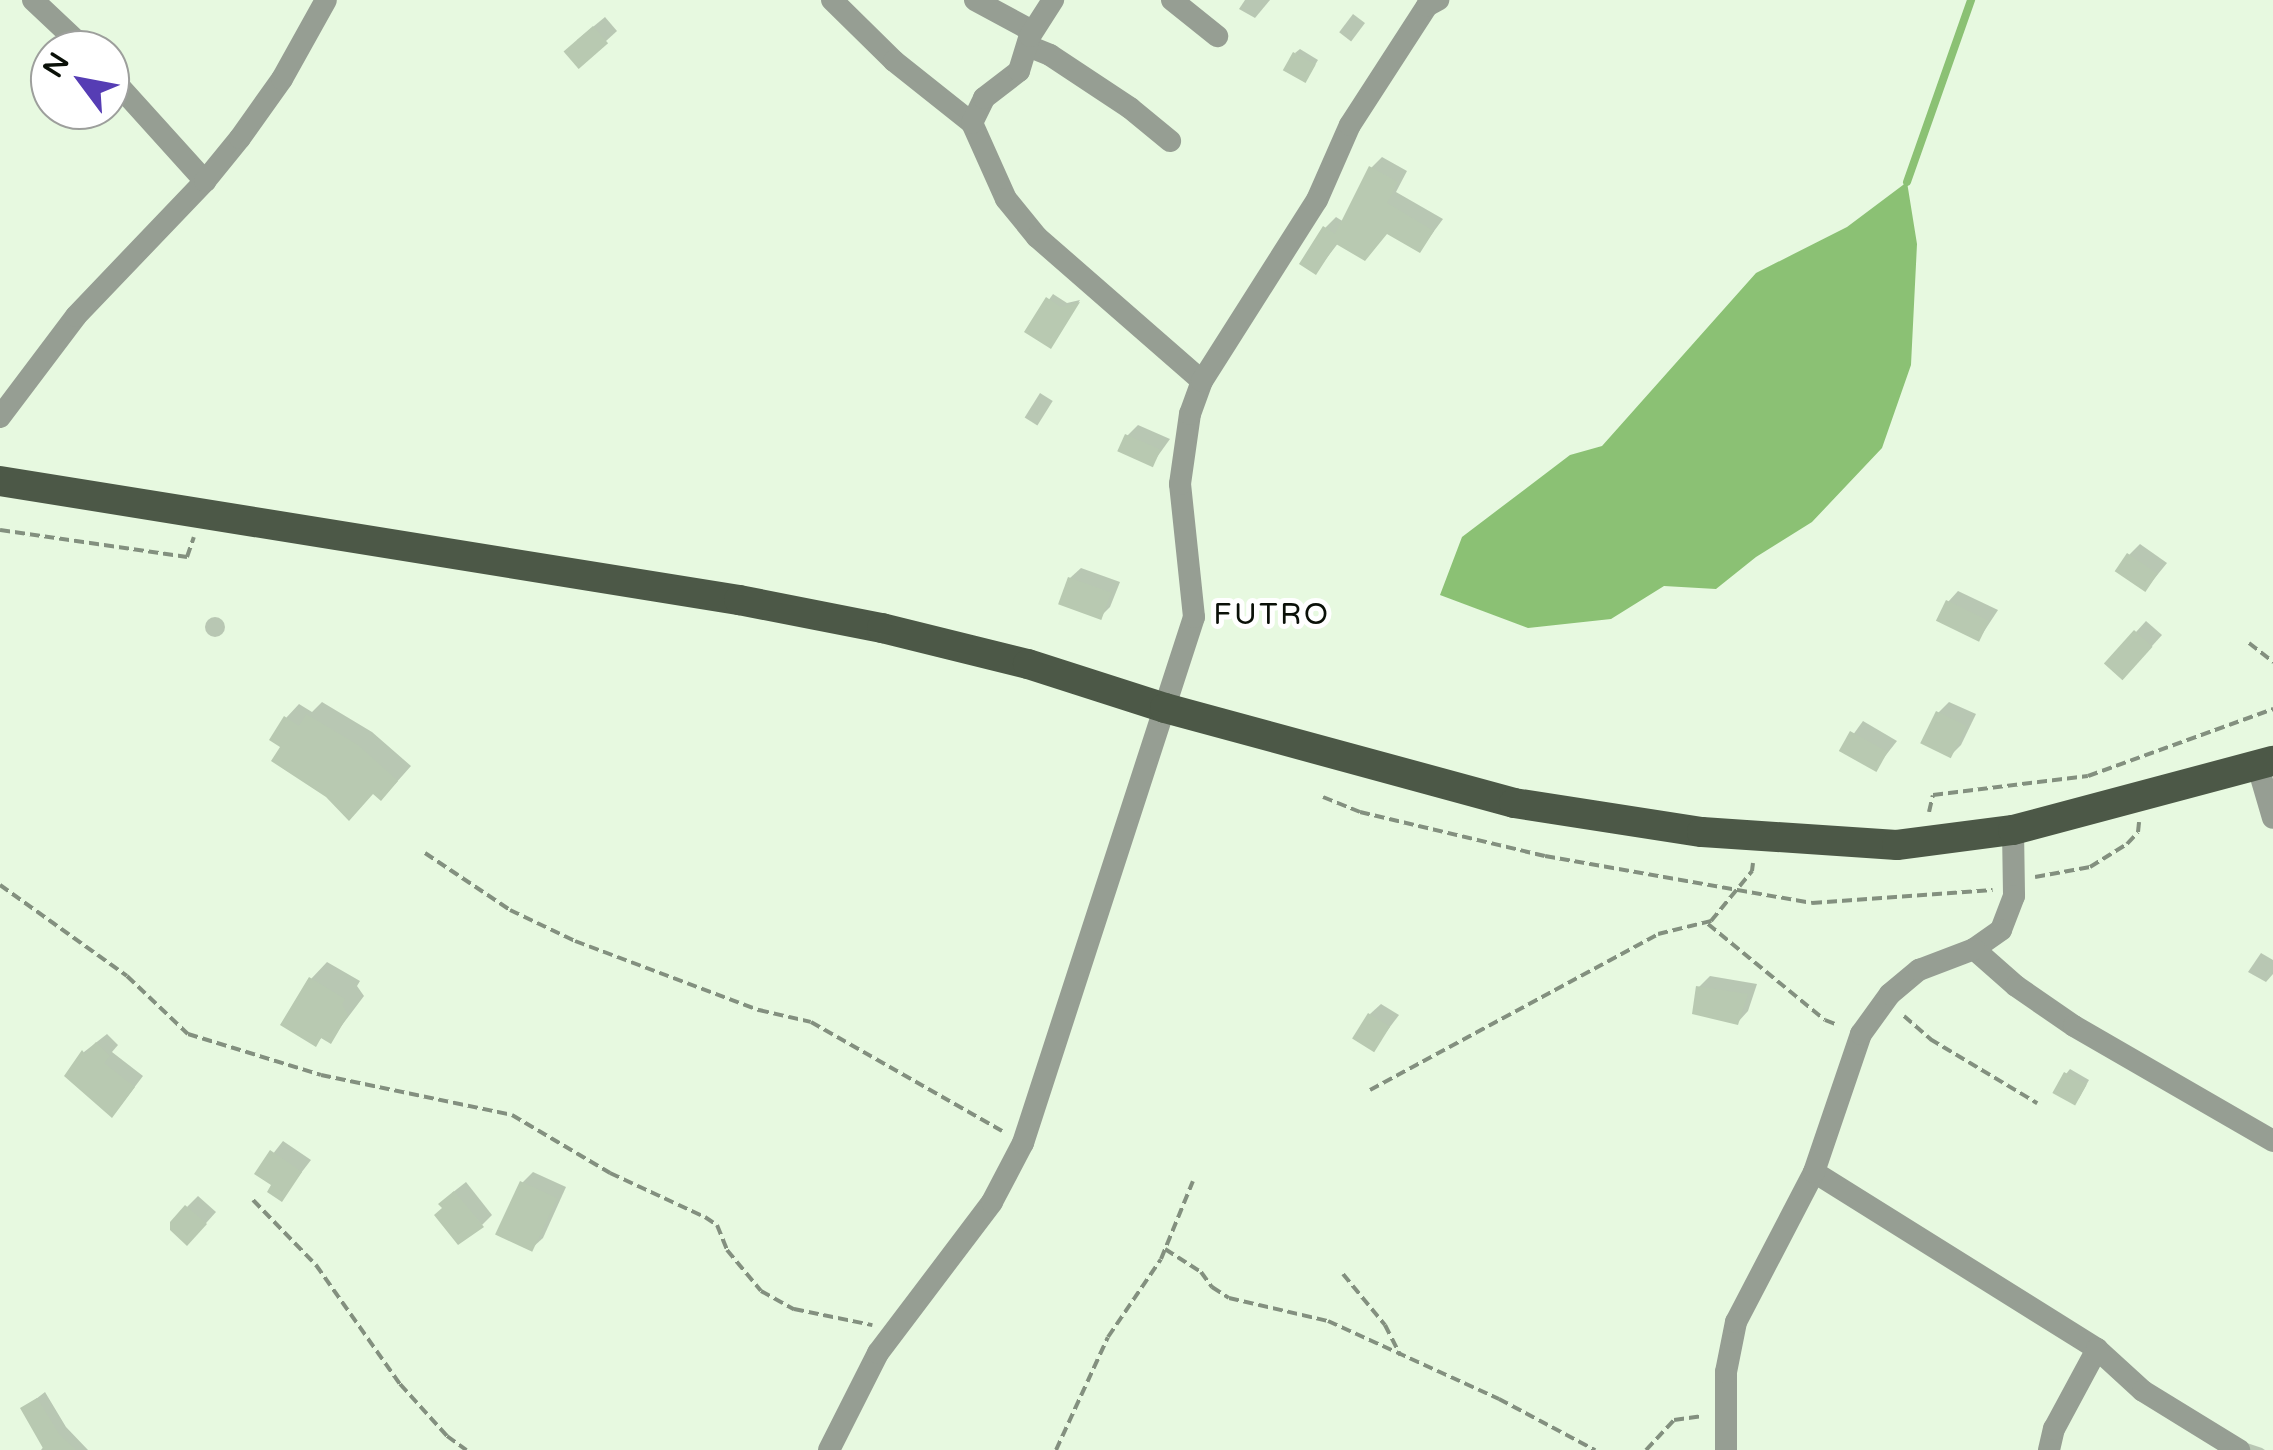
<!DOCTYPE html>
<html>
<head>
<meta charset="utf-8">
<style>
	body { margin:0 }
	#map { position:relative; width:2273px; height:1450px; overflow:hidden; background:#e7f9e0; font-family:"Varela Round",sans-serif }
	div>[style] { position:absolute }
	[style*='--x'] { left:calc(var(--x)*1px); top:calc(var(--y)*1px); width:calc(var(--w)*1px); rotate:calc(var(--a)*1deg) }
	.water>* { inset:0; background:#8bc174 }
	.shadow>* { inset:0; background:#0003; transform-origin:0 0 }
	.round { border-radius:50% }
	.stream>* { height:8px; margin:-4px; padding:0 4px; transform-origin:4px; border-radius:4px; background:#8bc174 }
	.building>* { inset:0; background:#b8c9b1; transform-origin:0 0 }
	.path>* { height:4px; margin-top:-2px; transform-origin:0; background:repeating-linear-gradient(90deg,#83907f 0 10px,transparent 0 15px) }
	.minor>* { height:22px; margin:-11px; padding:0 11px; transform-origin:11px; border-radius:11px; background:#969e93 }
	.major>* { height:30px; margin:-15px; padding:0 15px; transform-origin:15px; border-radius:15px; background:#4c5847 }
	span { translate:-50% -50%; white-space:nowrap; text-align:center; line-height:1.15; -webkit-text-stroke:10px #fff; paint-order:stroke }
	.quarter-label { font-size:30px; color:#0a1008; letter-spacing:2.5px }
	.north { position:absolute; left:30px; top:30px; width:100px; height:100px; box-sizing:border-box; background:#fff; border:2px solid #9d9f9c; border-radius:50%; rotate:302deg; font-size:28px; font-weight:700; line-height:40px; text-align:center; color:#0a1008 }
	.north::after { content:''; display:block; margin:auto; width:35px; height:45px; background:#563db4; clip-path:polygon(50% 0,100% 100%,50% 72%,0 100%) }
</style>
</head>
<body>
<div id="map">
	<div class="water">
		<div style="clip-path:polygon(1907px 182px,1917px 244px,1911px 365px,1882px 448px,1812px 522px,1756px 557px,1716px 589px,1664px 586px,1611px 619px,1528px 628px,1440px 595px,1462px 537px,1570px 455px,1602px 446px,1756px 273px,1847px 227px)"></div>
	</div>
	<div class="shadow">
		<div style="clip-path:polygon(1245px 0,1270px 0,1255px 18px,1239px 9px)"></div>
		<div style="left:1353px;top:14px;width:15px;height:23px;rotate:37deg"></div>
		<div style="clip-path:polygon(605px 17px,617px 31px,606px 41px,577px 40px)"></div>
		<div style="clip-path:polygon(1300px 49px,1318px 60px,1309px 75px,1295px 53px)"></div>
		<div style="clip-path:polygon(1382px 157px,1407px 171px,1396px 192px,1443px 219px,1420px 250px,1388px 232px,1339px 242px,1316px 272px,1325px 228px,1336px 217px,1344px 222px,1371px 168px)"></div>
		<div style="clip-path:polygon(1053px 294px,1067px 303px,1080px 300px,1055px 341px,1027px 331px)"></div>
		<div style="left:1040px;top:393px;width:15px;height:29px;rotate:32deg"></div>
		<div style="clip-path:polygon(1138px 425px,1170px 439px,1152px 464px,1127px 436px)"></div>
		<div style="clip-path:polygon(2140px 544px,2167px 563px,2145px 590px,2129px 555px)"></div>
		<div style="clip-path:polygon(1081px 568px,1120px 582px,1110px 607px,1099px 618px,1070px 578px)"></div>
		<div style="clip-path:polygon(1958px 591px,1998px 610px,1979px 639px,1948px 602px)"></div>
		<div class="round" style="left:205px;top:617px;width:20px;height:20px"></div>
		<div style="clip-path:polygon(2146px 621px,2162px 635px,2133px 667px,2107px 664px)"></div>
		<div style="clip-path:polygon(322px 702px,372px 732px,411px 766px,395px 784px,283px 746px,286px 718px,299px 704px,312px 712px)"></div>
		<div style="clip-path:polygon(1949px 702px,1976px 714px,1961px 745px,1951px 755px,1938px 713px)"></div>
		<div style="clip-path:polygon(1863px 721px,1897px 741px,1875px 769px,1842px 750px)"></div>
		<div style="clip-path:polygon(2261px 953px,2273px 960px,2273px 974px,2266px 982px,2248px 972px)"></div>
		<div style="clip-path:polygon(327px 962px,360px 981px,357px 986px,364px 996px,330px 1041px,323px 1036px,316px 1044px,311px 979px)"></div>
		<div style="clip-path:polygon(1710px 976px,1757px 984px,1748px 1011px,1738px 1022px,1699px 987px)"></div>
		<div style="clip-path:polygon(1381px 1004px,1399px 1015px,1374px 1048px,1370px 1014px)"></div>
		<div style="clip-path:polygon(107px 1034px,118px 1045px,112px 1052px,143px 1076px,121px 1105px,67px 1075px,84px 1052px)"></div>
		<div style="clip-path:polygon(2070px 1069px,2089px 1080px,2079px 1098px,2066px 1074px)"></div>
		<div style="clip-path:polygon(283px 1141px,311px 1160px,281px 1199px,274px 1184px,258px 1173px)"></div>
		<div style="clip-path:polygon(533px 1172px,566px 1187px,543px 1238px,532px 1248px,522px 1183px)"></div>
		<div style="clip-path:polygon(466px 1182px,492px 1215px,482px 1225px,452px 1193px)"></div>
		<div style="clip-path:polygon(198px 1196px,216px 1212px,198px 1232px,187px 1207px)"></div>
		<div style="clip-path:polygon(45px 1392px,66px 1427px,88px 1450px,41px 1450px,44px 1446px,23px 1409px)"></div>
		<div style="clip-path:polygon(2238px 1440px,2262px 1448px,2265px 1450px,2229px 1450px)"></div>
	</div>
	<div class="stream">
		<div style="--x:1907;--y:182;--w:193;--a:-70.6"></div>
	</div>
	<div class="building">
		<div style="left:593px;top:26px;width:23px;height:39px;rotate:49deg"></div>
		<div style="left:1293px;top:52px;width:26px;height:21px;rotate:29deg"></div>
		<div style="clip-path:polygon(1369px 166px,1398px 182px,1387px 203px,1434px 231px,1420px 253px,1387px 234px,1365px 261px,1336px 244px,1316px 275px,1299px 264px,1323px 226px,1335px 234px)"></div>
		<div style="clip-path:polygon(1046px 297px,1061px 307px,1080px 302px,1051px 349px,1024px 332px)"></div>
		<div style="left:1125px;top:434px;width:39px;height:19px;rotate:24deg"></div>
		<div style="left:2127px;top:553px;width:37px;height:22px;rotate:34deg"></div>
		<div style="left:1068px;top:577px;width:46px;height:29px;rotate:20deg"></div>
		<div style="left:1946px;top:600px;width:48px;height:23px;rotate:26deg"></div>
		<div style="left:2134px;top:630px;width:25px;height:45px;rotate:42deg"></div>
		<div style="left:1936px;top:711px;width:34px;height:36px;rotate:26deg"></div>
		<div style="clip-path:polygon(306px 714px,358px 745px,398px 781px,381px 801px,373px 794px,349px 821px,326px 797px,271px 761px,280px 747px,269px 740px,284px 716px,299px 726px)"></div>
		<div style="left:1850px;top:731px;width:43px;height:23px;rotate:29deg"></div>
		<div style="clip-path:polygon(309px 977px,345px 999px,342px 1004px,348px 1015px,331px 1044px,321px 1038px,316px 1047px,280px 1025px)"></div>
		<div style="clip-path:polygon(1696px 986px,1748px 994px,1738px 1025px,1692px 1014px)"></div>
		<div style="left:1368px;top:1013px;width:26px;height:30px;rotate:32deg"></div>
		<div style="clip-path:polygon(96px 1042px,110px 1056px,104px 1063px,135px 1087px,112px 1118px,64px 1076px,82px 1050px,85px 1054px)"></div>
		<div style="left:2064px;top:1072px;width:26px;height:24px;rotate:29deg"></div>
		<div style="clip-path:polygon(270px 1150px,302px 1172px,282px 1202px,267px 1192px,271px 1185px,254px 1174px)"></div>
		<div style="left:520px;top:1181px;width:41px;height:59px;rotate:25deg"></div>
		<div style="clip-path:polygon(454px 1191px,484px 1227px,458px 1245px,434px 1215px,442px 1208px,438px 1204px)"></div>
		<div style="clip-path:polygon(185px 1205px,207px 1224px,187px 1246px,170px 1230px,170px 1222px)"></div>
		<div style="clip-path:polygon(37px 1398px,59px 1434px,76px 1450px,44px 1450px,20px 1408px)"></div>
	</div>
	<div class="path">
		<div style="--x:0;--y:530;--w:189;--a:8.2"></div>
		<div style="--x:187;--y:557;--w:21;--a:-71"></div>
		<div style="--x:2249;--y:643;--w:31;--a:38"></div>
		<div style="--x:1323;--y:797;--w:40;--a:22"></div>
		<div style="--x:1360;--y:812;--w:190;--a:13.4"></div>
		<div style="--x:1545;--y:856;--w:271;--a:10"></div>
		<div style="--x:1812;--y:903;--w:181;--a:-4.1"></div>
		<div style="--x:1929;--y:812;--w:17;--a:-77"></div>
		<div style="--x:1933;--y:795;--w:156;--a:-7"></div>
		<div style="--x:2088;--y:776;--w:197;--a:-19.9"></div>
		<div style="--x:425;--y:853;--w:102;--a:33.8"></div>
		<div style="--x:510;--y:910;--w:72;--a:25.5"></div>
		<div style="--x:575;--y:941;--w:197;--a:20.6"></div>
		<div style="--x:759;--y:1010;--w:53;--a:13"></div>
		<div style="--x:811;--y:1022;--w:220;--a:29.7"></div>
		<div style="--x:2035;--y:877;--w:56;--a:-10.3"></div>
		<div style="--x:2090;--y:867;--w:44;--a:-31.9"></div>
		<div style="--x:2127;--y:844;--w:16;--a:-47"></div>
		<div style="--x:2138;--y:832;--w:10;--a:-84"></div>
		<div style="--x:0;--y:885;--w:156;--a:35.6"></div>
		<div style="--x:127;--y:976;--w:84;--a:43.6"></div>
		<div style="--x:188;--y:1034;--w:139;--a:17.1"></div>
		<div style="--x:321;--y:1075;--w:195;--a:11.8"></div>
		<div style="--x:512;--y:1115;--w:114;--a:30.6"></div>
		<div style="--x:610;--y:1173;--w:105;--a:24.9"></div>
		<div style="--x:705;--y:1217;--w:14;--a:34"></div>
		<div style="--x:717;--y:1225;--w:27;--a:68"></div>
		<div style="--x:727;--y:1250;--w:53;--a:50.3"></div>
		<div style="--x:761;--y:1291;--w:38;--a:29"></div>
		<div style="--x:794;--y:1309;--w:80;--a:11.6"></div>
		<div style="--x:1708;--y:924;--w:151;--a:39.4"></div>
		<div style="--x:1825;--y:1020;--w:14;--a:21"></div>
		<div style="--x:1904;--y:1016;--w:35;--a:41"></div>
		<div style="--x:1930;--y:1039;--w:125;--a:30.9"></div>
		<div style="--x:1370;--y:1090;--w:328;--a:-28.4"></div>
		<div style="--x:1658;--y:934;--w:55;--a:-13.8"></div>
		<div style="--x:1711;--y:921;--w:65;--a:-50.6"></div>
		<div style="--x:1752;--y:871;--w:8;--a:-83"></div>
		<div style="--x:253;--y:1200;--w:91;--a:45.9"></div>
		<div style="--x:316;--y:1265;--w:146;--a:54.8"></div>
		<div style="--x:400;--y:1384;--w:70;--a:47.9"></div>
		<div style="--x:447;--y:1436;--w:24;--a:36"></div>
		<div style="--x:1165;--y:1249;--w:43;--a:32.6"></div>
		<div style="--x:1201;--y:1272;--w:19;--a:54"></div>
		<div style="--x:1212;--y:1287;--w:20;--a:33"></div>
		<div style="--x:1229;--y:1298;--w:102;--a:13.1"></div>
		<div style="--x:1328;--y:1321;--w:188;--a:24.5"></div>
		<div style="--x:1499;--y:1399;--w:109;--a:28"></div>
		<div style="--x:1343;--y:1274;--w:66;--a:50.5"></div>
		<div style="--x:1385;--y:1325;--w:34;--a:63"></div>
		<div style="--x:1056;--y:1450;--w:124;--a:-65.3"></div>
		<div style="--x:1108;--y:1337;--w:94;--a:-55.8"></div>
		<div style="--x:1161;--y:1259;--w:84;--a:-67.7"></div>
		<div style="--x:1646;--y:1450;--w:41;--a:-47"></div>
		<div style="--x:1674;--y:1420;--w:29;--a:-8"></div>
	</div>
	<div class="minor">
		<div style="--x:33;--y:0;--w:73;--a:43.3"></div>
		<div style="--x:832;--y:0;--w:87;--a:44.5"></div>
		<div style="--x:894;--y:61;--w:100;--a:38.5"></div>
		<div style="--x:972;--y:123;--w:83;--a:65.9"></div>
		<div style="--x:1006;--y:199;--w:49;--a:50.8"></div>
		<div style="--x:1037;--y:237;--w:219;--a:41.1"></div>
		<div style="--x:975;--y:0;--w:65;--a:28.5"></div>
		<div style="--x:1172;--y:0;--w:58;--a:38.7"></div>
		<div style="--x:1028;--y:46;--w:24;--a:22"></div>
		<div style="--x:1050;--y:55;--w:96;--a:33.5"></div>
		<div style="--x:1130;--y:108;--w:52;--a:39.5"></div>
		<div style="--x:110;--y:76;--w:142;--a:47.9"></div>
		<div style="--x:972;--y:123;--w:28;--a:-64"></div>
		<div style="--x:984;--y:98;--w:44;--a:-37.6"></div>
		<div style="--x:1019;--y:71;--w:37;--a:-73"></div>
		<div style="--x:1030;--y:36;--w:43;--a:-57.4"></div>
		<div style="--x:0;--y:417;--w:126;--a:-53"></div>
		<div style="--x:76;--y:316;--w:187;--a:-46.3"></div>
		<div style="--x:205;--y:181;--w:55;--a:-50.9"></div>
		<div style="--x:240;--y:138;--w:72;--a:-54.6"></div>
		<div style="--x:282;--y:79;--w:90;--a:-60.9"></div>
		<div style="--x:2258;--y:767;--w:53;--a:73.6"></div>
		<div style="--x:2013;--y:830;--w:66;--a:89.1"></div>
		<div style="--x:2014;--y:896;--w:36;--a:111"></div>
		<div style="--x:2001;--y:930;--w:33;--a:145"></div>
		<div style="--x:1974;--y:949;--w:56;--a:41.4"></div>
		<div style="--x:2016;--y:986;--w:70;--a:34.6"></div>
		<div style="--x:2074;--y:1026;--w:230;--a:30"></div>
		<div style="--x:1814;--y:1172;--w:334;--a:32"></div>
		<div style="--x:829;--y:1450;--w:109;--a:-63.2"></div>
		<div style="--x:878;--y:1353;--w:189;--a:-52.9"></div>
		<div style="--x:992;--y:1202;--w:67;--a:-62.3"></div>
		<div style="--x:1023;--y:1143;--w:553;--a:-71.99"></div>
		<div style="--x:1194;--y:617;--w:134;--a:-96"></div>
		<div style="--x:1180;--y:484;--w:71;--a:-81.9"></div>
		<div style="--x:1190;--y:414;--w:35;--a:-70"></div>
		<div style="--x:1202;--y:381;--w:214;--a:-57.6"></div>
		<div style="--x:1317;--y:200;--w:82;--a:-66.3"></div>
		<div style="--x:1350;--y:125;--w:142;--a:-57.1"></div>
		<div style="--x:1427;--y:6;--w:13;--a:-29"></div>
		<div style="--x:1726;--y:1450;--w:78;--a:-90"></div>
		<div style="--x:1726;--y:1372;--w:51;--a:-78.7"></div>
		<div style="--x:1736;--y:1322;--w:169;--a:-62.5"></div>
		<div style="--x:1814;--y:1172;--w:146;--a:-71.2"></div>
		<div style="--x:1861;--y:1034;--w:49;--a:-54.1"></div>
		<div style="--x:1890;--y:994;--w:38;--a:-40"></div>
		<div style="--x:1919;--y:970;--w:59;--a:-20.9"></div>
		<div style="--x:2049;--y:1450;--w:22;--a:-77"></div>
		<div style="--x:2054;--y:1429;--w:91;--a:-61.7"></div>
		<div style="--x:2097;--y:1349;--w:62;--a:42.4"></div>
		<div style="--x:2143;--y:1391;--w:113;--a:31.6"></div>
	</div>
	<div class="major">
		<div style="--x:0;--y:481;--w:749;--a:9.15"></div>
		<div style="--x:739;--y:600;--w:146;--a:11.1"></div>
		<div style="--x:882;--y:628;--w:150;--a:13.9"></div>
		<div style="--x:1028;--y:664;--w:144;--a:17.8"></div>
		<div style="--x:1165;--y:708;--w:362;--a:15.2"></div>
		<div style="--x:1514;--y:803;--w:190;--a:8.8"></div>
		<div style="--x:1702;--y:832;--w:195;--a:3.8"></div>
		<div style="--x:1897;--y:845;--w:117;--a:-7.4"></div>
		<div style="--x:2013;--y:830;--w:269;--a:-14.9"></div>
	</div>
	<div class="quarter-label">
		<span style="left:1272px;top:615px">FUTRO</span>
	</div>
	<div class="north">N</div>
</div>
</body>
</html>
